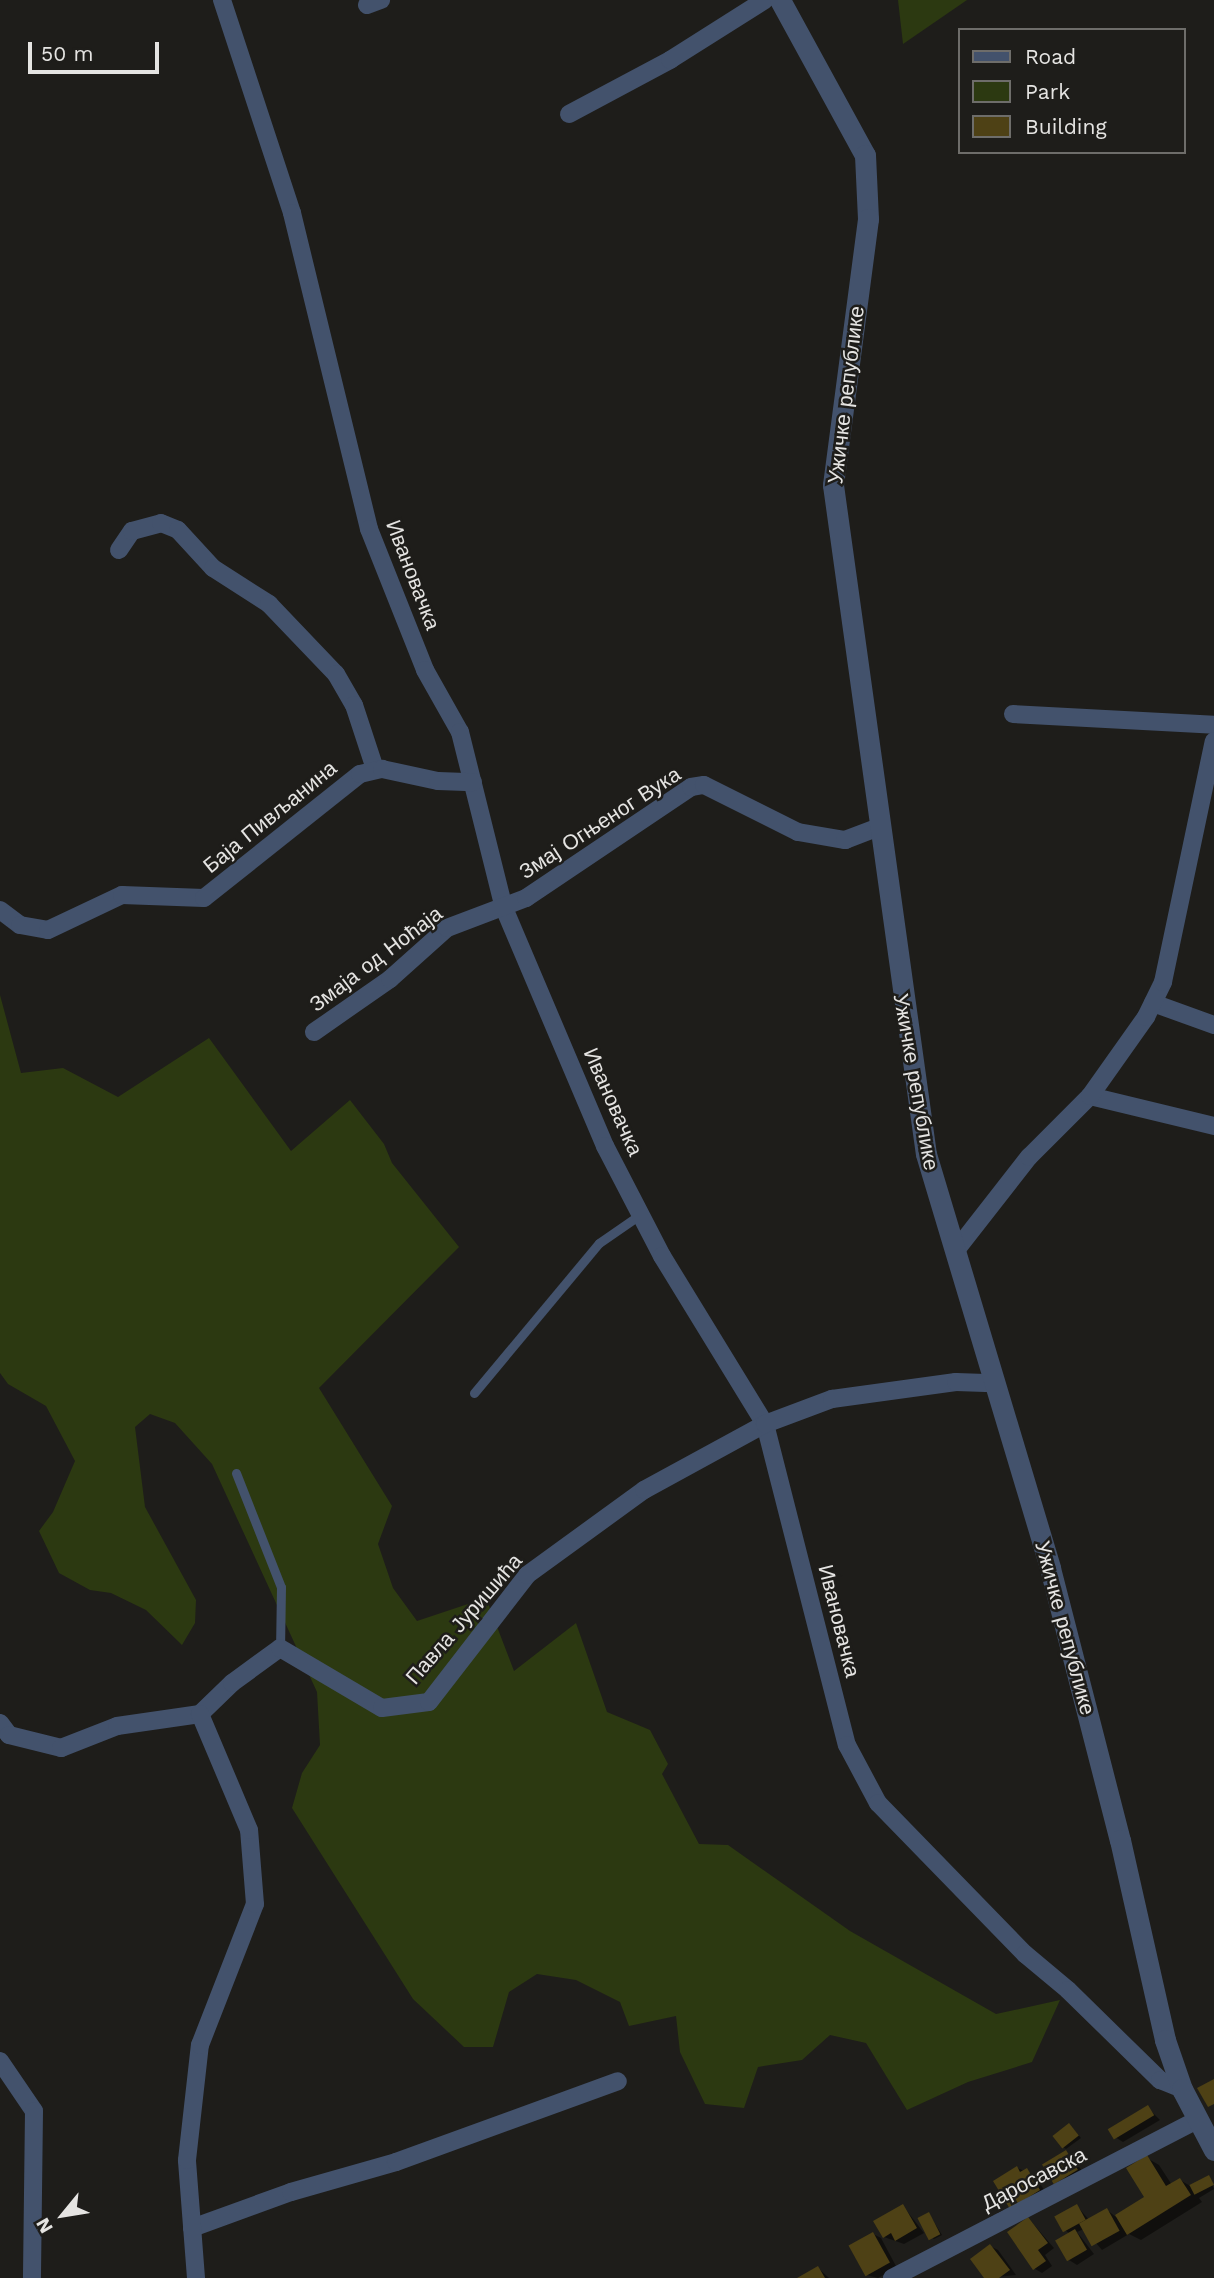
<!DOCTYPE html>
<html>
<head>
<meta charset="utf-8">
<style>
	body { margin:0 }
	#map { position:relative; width:1214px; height:2278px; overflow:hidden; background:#1e1d1a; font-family:"Work Sans",sans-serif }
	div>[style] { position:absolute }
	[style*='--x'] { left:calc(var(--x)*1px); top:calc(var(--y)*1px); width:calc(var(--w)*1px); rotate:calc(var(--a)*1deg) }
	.green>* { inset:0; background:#2c3911 }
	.shadow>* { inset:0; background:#0007 }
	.building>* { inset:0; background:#4e4115; transform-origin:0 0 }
	.service>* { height:9px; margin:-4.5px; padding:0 4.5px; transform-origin:4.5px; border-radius:4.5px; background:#43526c }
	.minor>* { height:18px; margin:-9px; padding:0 9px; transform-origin:9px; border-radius:9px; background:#43526c }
	.tertiary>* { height:21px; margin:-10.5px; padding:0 10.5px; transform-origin:10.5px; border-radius:10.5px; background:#43526c }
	span { translate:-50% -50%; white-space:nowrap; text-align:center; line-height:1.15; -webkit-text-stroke:5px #1e1d1a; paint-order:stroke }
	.street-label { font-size:21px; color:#e5e4e2 }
	.legend { position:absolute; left:958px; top:28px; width:228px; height:126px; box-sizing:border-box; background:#1e1d1a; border:2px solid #6e6d6a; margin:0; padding:9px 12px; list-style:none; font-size:21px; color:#e5e4e2 }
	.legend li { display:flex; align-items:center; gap:14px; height:35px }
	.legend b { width:35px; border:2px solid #6e6d6a }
	.north { position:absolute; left:28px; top:2180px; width:70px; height:70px; -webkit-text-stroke:5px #1e1d1a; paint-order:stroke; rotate:240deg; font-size:19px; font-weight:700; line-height:28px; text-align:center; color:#e5e4e2 }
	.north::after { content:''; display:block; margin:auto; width:24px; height:32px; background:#e5e4e2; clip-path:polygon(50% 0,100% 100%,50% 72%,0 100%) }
	.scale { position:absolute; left:28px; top:42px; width:131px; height:32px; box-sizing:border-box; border:4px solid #e5e4e2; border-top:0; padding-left:9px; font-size:21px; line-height:24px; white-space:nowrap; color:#e5e4e2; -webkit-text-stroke:5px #1e1d1a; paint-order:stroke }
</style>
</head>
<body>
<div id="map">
	<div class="green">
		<div style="clip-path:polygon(898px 0,967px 0,903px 44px)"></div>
		<div style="clip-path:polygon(0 995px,21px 1073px,63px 1068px,118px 1097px,209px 1038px,291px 1151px,350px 1100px,384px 1144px,392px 1163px,459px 1247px,319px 1388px,392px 1506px,378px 1544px,393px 1588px,417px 1621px,486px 1598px,514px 1671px,576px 1623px,607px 1712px,650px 1730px,668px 1764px,662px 1774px,699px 1844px,728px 1845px,850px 1931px,996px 2014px,1060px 2000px,1032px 2062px,968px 2082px,907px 2110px,866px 2043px,830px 2035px,802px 2060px,758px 2067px,744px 2108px,705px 2104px,680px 2052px,676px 2016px,629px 2026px,620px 2002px,576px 1980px,537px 1974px,509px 1992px,493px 2047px,464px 2047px,413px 1999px,292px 1808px,302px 1773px,320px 1745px,317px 1692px,212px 1464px,175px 1423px,150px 1414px,135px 1427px,145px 1507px,196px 1600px,195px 1623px,182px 1645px,146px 1610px,111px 1593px,90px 1590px,59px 1573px,39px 1531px,53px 1512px,75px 1461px,46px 1406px,8px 1384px,0 1373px)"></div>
	</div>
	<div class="shadow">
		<div style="clip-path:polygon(1148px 2108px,1160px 2120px,1123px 2142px,1115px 2137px)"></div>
		<div style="clip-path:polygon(1070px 2125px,1081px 2138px,1066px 2149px,1063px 2147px)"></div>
		<div style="clip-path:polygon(1066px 2152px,1085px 2174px,1064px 2188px)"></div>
		<div style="clip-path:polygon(1147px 2158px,1159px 2165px,1172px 2185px,1180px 2180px,1192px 2187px,1209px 2177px,1214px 2189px,1199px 2198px,1202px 2202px,1141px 2240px,1129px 2234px,1102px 2250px,1084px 2229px,1077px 2232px,1094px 2254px,1077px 2265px,1069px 2260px,1070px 2234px,1065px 2230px,1077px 2206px,1090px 2221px,1107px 2210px,1116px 2217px,1147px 2197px)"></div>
		<div style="clip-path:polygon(1017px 2168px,1035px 2175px,1047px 2195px,1019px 2212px)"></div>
		<div style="clip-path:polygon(903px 2206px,924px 2233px,904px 2244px,884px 2237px)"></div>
		<div style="clip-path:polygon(929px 2214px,942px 2235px,934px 2239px,931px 2237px)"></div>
		<div style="clip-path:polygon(1029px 2219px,1054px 2248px,1045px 2255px,1052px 2266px,1042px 2273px,1035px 2269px)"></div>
		<div style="clip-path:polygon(873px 2234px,881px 2238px,897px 2268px,878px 2278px,867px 2275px)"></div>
		<div style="clip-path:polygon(990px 2246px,998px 2250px,1016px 2275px,987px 2278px)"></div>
		<div style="clip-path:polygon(818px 2268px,829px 2278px,800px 2278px)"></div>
	</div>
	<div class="building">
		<div style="clip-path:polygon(1214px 2079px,1214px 2104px,1208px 2107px,1197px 2088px)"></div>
		<div style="left:1148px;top:2105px;width:12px;height:47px;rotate:59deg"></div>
		<div style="left:1069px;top:2123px;width:16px;height:21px;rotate:52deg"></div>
		<div style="left:1066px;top:2150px;width:23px;height:28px;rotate:59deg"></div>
		<div style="clip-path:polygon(1147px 2155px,1166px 2186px,1180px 2178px,1191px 2195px,1127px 2235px,1115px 2215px,1144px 2197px,1126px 2168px)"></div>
		<div style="clip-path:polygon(1017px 2166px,1020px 2172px,1027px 2168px,1040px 2190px,1010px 2209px,993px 2181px)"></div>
		<div style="left:1209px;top:2175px;width:11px;height:22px;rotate:63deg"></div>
		<div style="clip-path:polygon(903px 2204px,917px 2228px,895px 2241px,891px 2233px,883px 2238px,873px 2221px)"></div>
		<div style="left:1077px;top:2204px;width:18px;height:26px;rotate:61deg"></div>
		<div style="left:1107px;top:2208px;width:26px;height:32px;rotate:61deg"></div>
		<div style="left:929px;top:2212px;width:25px;height:13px;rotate:63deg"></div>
		<div style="clip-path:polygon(1028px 2217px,1048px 2243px,1038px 2250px,1046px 2261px,1033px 2270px,1007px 2232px)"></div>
		<div style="left:1075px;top:2229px;width:24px;height:23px;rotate:60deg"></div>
		<div style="left:873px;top:2232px;width:35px;height:28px;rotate:61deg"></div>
		<div style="clip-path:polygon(990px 2244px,1010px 2270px,999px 2278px,984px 2278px,970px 2259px)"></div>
		<div style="clip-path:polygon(818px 2266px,825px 2278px,797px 2278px)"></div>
	</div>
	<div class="service">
		<div style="--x:474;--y:1393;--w:195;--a:-50.2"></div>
		<div style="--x:599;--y:1243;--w:51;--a:-34.6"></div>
		<div style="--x:236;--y:1473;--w:123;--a:68.5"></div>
		<div style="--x:281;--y:1587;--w:61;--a:90.9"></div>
	</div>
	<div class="minor">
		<div style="--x:222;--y:0;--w:224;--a:71.8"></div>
		<div style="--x:292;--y:213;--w:325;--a:76.3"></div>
		<div style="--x:369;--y:529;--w:152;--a:68.3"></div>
		<div style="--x:425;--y:670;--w:71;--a:60.6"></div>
		<div style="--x:460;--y:732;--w:181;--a:76"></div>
		<div style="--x:504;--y:908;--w:259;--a:67"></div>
		<div style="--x:605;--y:1146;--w:124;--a:62.6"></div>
		<div style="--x:662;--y:1256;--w:197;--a:58.5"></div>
		<div style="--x:765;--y:1424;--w:331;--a:75.7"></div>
		<div style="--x:847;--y:1745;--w:66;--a:61.9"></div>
		<div style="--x:878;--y:1803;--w:211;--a:45.8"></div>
		<div style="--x:1025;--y:1954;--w:56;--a:39.9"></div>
		<div style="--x:1068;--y:1990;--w:129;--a:44.4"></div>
		<div style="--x:1160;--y:2080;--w:24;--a:22"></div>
		<div style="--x:367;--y:5;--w:15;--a:-20"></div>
		<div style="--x:569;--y:114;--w:115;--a:-28.1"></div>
		<div style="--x:670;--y:60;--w:112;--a:-32.3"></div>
		<div style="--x:119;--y:550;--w:23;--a:-56"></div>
		<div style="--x:132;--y:531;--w:30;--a:-15"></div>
		<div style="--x:161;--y:523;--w:18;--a:22"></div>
		<div style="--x:178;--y:530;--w:52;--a:47.4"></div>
		<div style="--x:213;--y:568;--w:67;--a:32.7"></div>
		<div style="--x:269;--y:604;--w:97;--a:46.3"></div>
		<div style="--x:336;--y:674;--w:36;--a:60"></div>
		<div style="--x:354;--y:705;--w:67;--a:71.8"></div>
		<div style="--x:1013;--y:714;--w:201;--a:3.1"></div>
		<div style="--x:0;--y:910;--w:25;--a:37"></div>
		<div style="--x:20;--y:925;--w:28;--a:10"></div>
		<div style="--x:48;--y:930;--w:82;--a:-25.3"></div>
		<div style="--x:122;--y:895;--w:82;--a:2.1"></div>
		<div style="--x:204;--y:898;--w:199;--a:-38.5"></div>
		<div style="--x:360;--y:774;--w:23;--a:-13"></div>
		<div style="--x:382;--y:769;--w:57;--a:12.1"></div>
		<div style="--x:438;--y:781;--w:35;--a:2"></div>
		<div style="--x:1153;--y:1003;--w:65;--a:19.8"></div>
		<div style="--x:314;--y:1032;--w:93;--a:-34.9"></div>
		<div style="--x:390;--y:979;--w:76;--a:-41.8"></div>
		<div style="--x:447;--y:928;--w:85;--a:-20.8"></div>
		<div style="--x:526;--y:898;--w:199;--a:-33.9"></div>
		<div style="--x:691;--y:787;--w:13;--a:-9"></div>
		<div style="--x:704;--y:785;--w:105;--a:26.6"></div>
		<div style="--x:798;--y:832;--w:48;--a:9.7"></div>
		<div style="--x:845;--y:840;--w:34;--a:-21"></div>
		<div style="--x:1090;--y:1096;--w:128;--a:13.6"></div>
		<div style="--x:957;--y:1249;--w:117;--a:-52"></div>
		<div style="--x:1029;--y:1157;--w:86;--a:-45"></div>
		<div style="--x:1090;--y:1096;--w:97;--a:-54.7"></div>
		<div style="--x:1146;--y:1017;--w:39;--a:-64"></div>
		<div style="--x:1163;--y:982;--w:246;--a:-78.1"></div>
		<div style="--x:0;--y:1723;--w:15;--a:53"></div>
		<div style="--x:9;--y:1735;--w:54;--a:14"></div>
		<div style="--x:61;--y:1748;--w:60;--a:-21.4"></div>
		<div style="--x:117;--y:1726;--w:84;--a:-8.2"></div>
		<div style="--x:200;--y:1714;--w:45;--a:-44.1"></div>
		<div style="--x:232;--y:1683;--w:59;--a:-36.1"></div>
		<div style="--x:280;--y:1648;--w:118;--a:30.5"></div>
		<div style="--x:382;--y:1708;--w:47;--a:-7.3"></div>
		<div style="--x:429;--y:1702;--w:160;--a:-52.3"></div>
		<div style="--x:527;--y:1575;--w:145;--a:-36"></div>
		<div style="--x:644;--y:1490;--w:138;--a:-28.6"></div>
		<div style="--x:765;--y:1424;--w:72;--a:-20.5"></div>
		<div style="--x:832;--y:1399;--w:125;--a:-7.8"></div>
		<div style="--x:956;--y:1382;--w:37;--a:2"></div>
		<div style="--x:0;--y:2061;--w:60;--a:55.8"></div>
		<div style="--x:34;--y:2111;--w:167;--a:90.7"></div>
		<div style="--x:192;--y:2228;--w:105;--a:-20"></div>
		<div style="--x:291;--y:2192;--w:109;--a:-15.9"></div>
		<div style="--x:396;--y:2162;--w:236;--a:-20"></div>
		<div style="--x:196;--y:2278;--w:118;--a:-94.4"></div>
		<div style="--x:187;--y:2160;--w:116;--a:-83.6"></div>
		<div style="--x:200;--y:2045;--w:151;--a:-68.7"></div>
		<div style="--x:255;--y:1904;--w:74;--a:-94.6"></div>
		<div style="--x:249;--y:1830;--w:126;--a:-112.9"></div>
		<div style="--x:892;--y:2278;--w:343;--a:-27.4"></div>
	</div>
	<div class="tertiary">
		<div style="--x:780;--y:0;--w:177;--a:61.3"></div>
		<div style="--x:865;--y:155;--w:64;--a:87.3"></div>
		<div style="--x:868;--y:219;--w:268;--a:97.5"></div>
		<div style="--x:833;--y:485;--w:675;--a:82.09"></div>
		<div style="--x:926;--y:1154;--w:432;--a:73.3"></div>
		<div style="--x:1050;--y:1568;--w:281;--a:75.6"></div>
		<div style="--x:1120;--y:1840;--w:205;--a:77.3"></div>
		<div style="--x:1165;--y:2040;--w:52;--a:70.9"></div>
		<div style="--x:1182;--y:2089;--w:69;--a:62.3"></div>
	</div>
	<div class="street-label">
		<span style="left:846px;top:395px;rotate:-83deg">Ужичке републике</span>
		<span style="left:413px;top:575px;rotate:69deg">Ивановачка</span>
		<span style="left:270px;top:817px;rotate:-39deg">Баја Пивљанина</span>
		<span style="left:600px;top:823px;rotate:-33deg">Змај Огњеног Вука</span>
		<span style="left:376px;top:959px;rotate:-37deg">Змаја од Ноћаја</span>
		<span style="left:916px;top:1082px;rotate:80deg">Ужичке републике</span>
		<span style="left:613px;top:1102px;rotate:66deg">Ивановачка</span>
		<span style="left:464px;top:1619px;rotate:-49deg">Павла Јуришића</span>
		<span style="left:839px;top:1621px;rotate:76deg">Ивановачка</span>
		<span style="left:1065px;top:1628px;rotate:75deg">Ужичке републике</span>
		<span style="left:1034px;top:2179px;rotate:-27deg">Даросавска</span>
	</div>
	<ul class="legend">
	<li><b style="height:9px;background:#43526c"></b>Road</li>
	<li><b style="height:19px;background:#2c3911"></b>Park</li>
	<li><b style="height:19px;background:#4e4115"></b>Building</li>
	</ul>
	<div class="north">N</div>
	<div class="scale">50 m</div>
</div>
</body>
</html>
